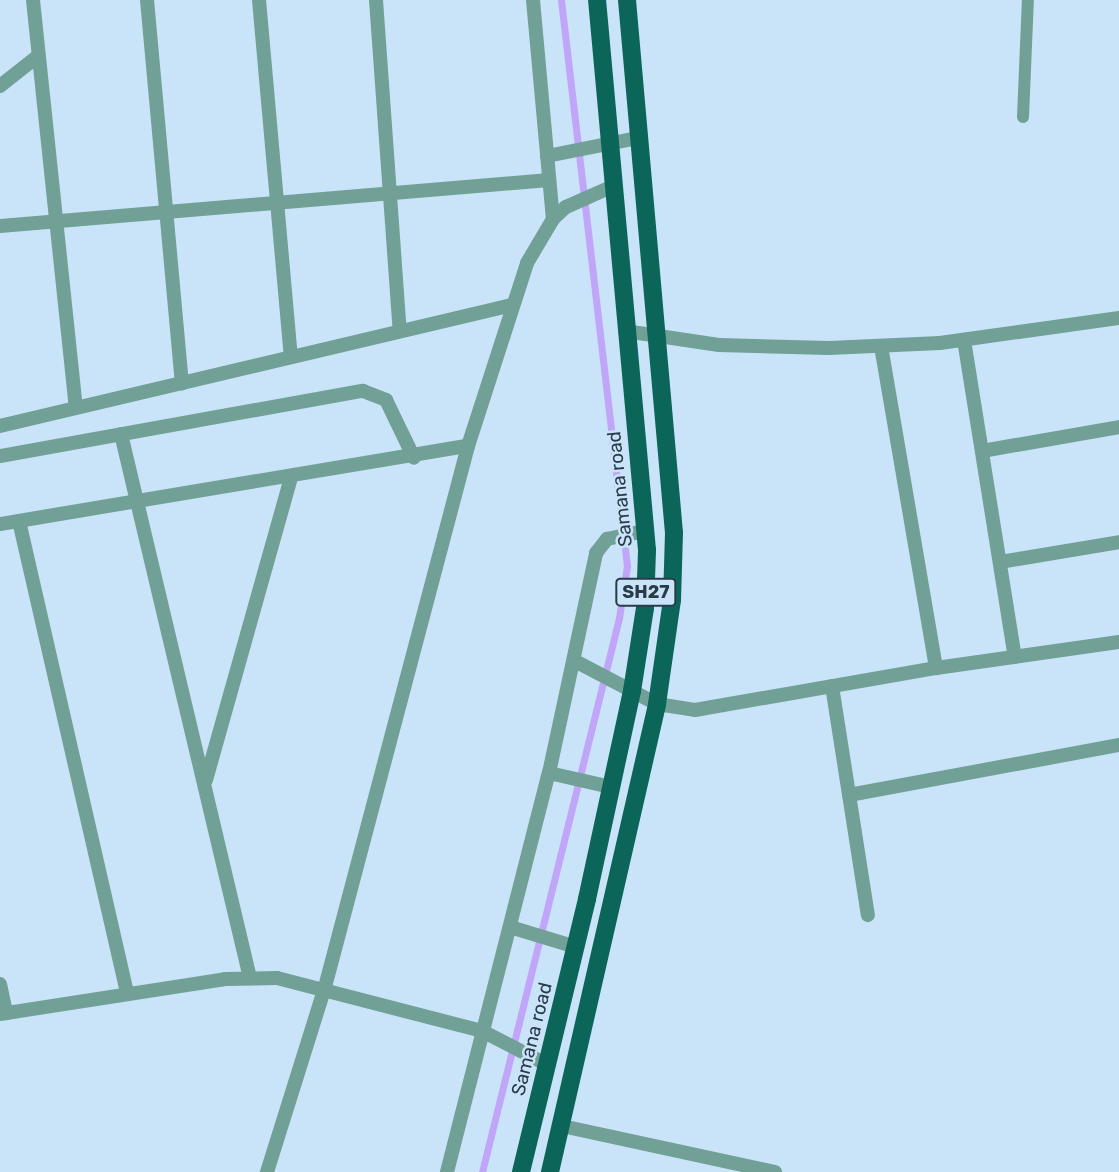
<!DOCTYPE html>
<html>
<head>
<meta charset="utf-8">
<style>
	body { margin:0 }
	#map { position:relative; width:1119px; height:1172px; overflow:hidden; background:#c9e4f8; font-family:Rubik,sans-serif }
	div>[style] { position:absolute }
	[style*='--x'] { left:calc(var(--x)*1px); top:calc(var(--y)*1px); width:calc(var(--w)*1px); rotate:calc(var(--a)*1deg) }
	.stream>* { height:7px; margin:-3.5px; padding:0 3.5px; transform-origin:3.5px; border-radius:3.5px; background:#c1a5f8 }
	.lane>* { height:12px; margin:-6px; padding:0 6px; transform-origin:6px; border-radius:6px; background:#71a096 }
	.street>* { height:14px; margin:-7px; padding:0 7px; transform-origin:7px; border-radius:7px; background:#71a096 }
	.primary>* { height:18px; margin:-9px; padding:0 9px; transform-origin:9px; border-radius:9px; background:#0b6659 }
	span { translate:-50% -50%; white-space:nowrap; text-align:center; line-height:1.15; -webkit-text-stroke:5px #c9e4f8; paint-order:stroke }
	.shield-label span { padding:2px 5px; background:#c9e4f8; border:2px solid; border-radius:5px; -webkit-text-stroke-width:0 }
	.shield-label { font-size:18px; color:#293b48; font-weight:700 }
	.street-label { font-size:19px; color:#293b48 }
</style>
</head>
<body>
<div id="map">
	<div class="stream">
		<div style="--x:482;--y:1172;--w:571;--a:-76.11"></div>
		<div style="--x:619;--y:618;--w:53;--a:-81.3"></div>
		<div style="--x:627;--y:566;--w:570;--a:-96.65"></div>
	</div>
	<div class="lane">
		<div style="--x:1023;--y:117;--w:117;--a:-87.6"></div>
	</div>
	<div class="street">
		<div style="--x:33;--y:0;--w:410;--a:84"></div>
		<div style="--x:147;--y:0;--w:385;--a:84.8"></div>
		<div style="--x:259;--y:0;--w:358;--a:84.9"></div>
		<div style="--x:376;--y:0;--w:332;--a:85.9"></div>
		<div style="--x:533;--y:0;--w:220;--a:84.8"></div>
		<div style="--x:0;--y:86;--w:48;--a:-38.3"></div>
		<div style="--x:547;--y:156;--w:93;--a:-11.2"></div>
		<div style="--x:0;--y:226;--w:551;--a:-4.79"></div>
		<div style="--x:625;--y:331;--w:95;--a:8.5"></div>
		<div style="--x:719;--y:345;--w:110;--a:1.6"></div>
		<div style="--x:829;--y:348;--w:111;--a:-2.6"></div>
		<div style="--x:940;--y:343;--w:181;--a:-8"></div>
		<div style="--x:964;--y:340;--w:321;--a:80.9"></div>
		<div style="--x:881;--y:346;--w:327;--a:80.3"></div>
		<div style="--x:0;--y:426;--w:526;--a:-13.3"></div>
		<div style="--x:121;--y:434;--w:559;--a:76.66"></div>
		<div style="--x:982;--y:451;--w:139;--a:-9.9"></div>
		<div style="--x:0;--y:456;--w:369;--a:-10.2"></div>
		<div style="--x:363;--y:391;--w:25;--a:21"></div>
		<div style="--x:386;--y:400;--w:64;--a:64.2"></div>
		<div style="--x:19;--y:521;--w:485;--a:77.1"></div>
		<div style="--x:0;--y:524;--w:474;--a:-9.5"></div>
		<div style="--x:1000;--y:562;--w:121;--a:-9.5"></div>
		<div style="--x:575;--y:661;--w:93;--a:27.7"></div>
		<div style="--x:657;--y:704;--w:38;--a:9"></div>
		<div style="--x:695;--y:710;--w:245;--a:-9.9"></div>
		<div style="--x:936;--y:668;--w:185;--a:-8.1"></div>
		<div style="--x:832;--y:686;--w:232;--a:81.1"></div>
		<div style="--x:549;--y:773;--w:64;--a:12.7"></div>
		<div style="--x:206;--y:780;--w:314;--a:-74.3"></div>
		<div style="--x:849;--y:795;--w:275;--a:-10.5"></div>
		<div style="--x:510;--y:927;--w:69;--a:16.9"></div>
		<div style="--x:0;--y:984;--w:30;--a:78"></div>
		<div style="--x:0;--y:1014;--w:228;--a:-8.8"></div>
		<div style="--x:225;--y:979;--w:52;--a:-1.1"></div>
		<div style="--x:277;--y:978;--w:212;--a:14.5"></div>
		<div style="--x:482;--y:1031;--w:74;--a:27.3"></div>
		<div style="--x:562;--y:1126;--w:218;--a:12.2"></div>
		<div style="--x:267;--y:1172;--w:194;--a:-72.6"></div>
		<div style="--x:325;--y:987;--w:560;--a:-75.19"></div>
		<div style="--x:468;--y:446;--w:192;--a:-72.1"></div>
		<div style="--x:527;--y:263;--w:51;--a:-59.4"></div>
		<div style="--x:553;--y:219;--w:18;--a:-43"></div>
		<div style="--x:566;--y:207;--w:49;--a:-24"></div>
		<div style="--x:447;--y:1172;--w:412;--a:-75.7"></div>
		<div style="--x:549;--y:773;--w:225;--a:-77.9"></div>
		<div style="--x:596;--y:553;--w:18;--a:-52"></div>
		<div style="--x:607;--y:539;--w:40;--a:-12"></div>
	</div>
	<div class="primary">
		<div style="--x:521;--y:1172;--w:281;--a:-76.4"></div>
		<div style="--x:587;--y:899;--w:213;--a:-77.8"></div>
		<div style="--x:632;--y:691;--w:84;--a:-81.1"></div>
		<div style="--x:645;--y:608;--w:58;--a:-88"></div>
		<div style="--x:647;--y:550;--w:552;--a:-95.19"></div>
		<div style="--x:550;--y:1172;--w:480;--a:-77.1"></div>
		<div style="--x:657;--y:704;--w:105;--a:-81.8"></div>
		<div style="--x:672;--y:600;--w:67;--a:-88.3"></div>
		<div style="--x:674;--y:533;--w:535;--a:-95.04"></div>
	</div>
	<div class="shield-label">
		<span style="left:646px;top:592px">SH27</span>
	</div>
	<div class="street-label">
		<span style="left:620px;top:489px;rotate:-96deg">Samana road</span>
		<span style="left:532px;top:1039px;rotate:-76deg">Samana road</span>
	</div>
</div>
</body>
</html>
